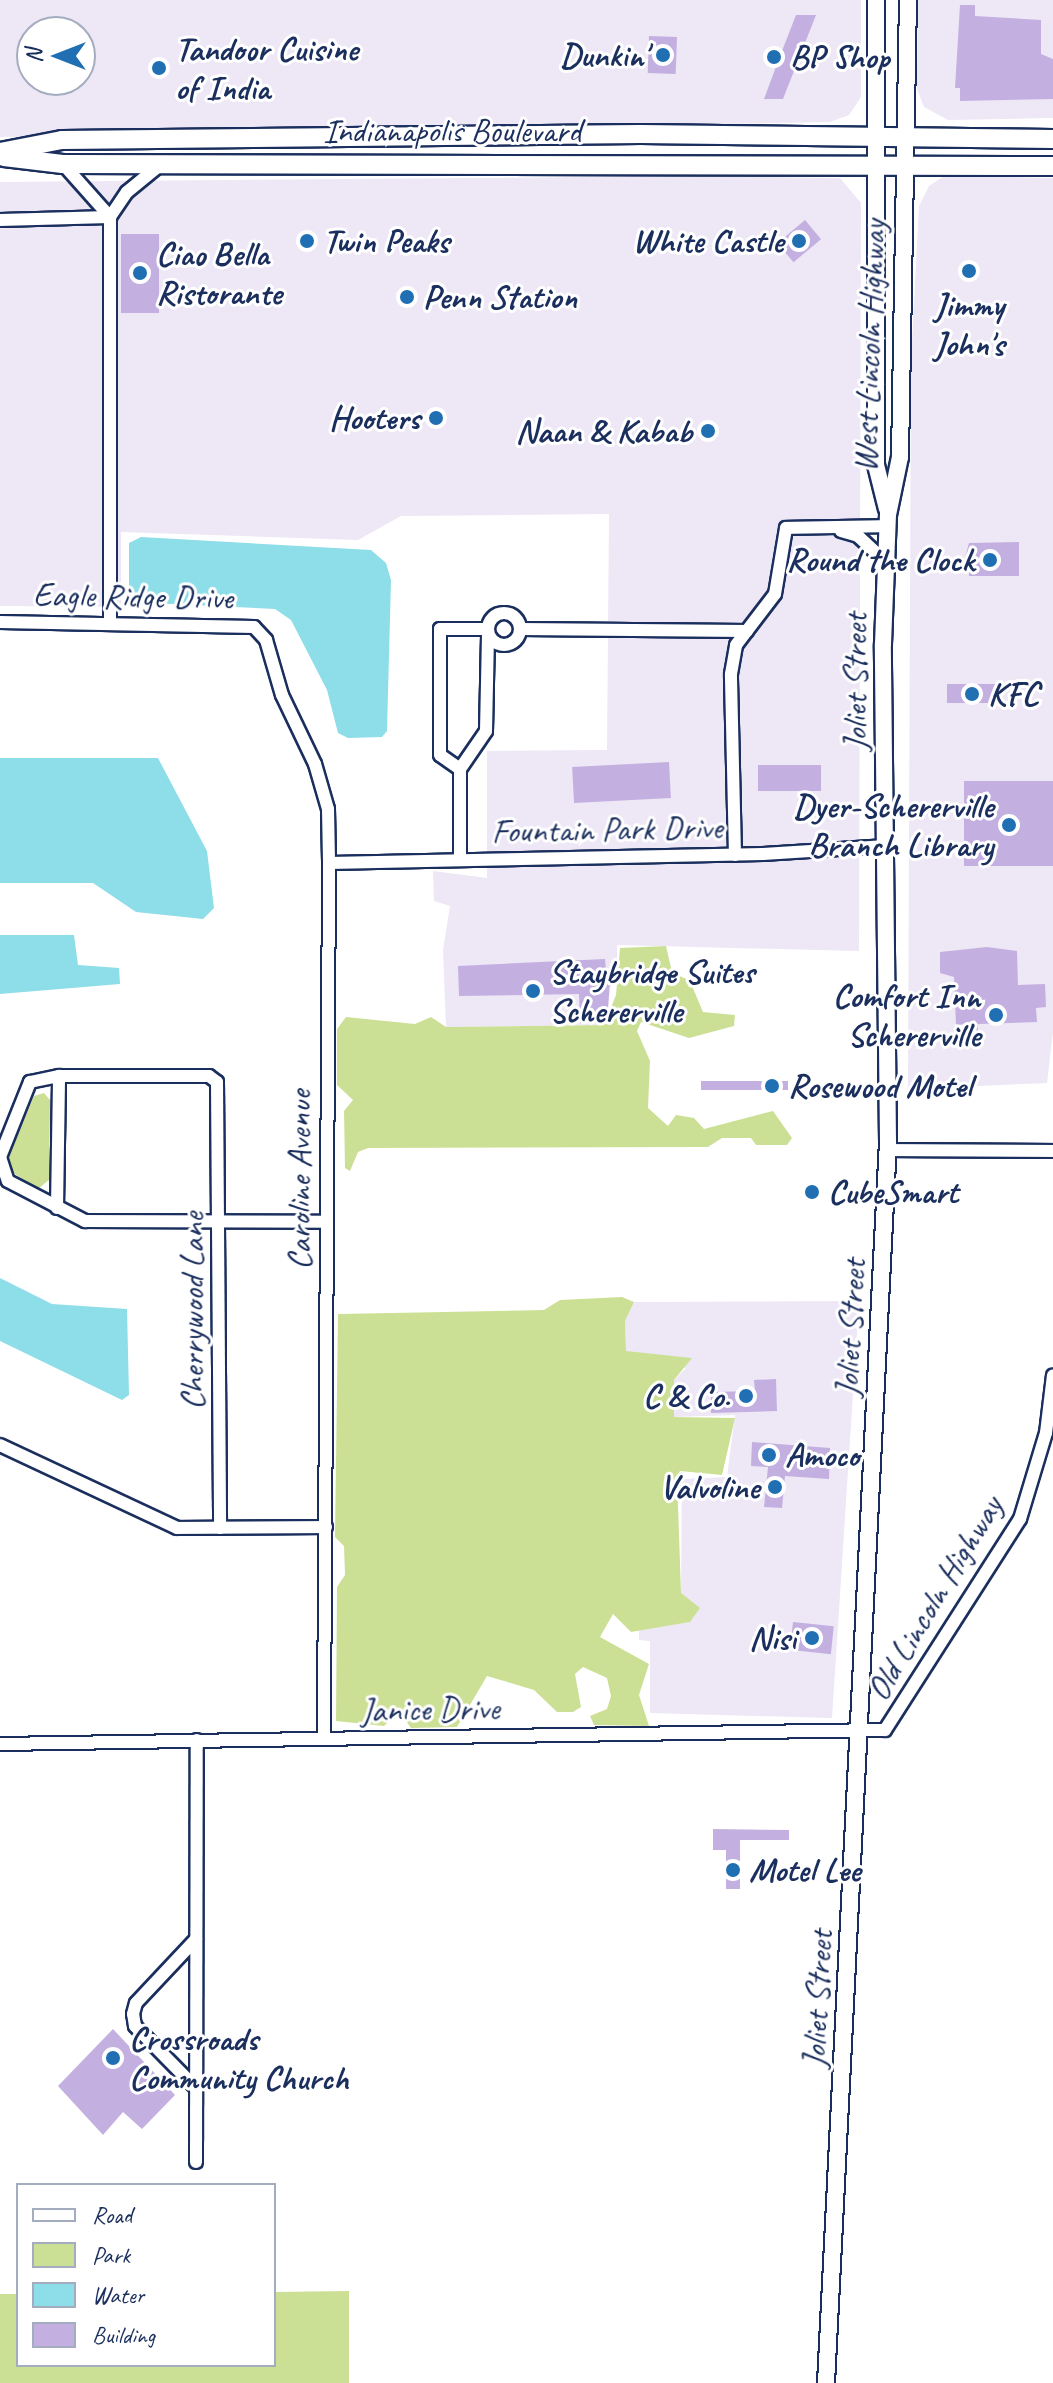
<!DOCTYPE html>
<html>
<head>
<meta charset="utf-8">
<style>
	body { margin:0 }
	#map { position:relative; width:1053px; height:2383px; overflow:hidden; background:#fff; font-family:Caveat,sans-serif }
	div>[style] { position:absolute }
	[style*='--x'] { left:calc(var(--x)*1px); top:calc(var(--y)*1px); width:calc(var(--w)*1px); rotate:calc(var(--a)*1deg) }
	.built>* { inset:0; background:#ede7f6 }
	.green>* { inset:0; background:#cce095 }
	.water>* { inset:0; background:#8ddee8 }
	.building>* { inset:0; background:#c3b0e0; transform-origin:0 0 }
	.roads { filter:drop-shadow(2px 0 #1b2f5e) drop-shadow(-2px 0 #1b2f5e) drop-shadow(0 2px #1b2f5e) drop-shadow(0 -2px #1b2f5e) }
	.minor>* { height:12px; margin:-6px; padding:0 6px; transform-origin:6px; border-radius:6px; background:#fff }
	.minor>.ring { margin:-6px; padding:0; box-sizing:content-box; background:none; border:12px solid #fff; border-radius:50% }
	.major>* { height:16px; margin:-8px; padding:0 8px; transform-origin:8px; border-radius:8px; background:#fff }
	.highway>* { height:18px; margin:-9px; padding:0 9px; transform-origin:9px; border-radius:9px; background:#fff }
	.dots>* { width:22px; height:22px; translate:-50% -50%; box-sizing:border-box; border:4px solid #fff; border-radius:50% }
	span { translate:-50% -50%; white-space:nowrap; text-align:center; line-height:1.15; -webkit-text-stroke:6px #fff; paint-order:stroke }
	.poi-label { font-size:34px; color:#1b2f5e; font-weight:700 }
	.left { translate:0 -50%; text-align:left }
	.right { translate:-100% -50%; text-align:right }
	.street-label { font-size:34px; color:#1b2f5e }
	.legend { position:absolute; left:16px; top:2183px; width:260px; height:184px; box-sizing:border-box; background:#fff; border:2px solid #a4acbf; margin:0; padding:10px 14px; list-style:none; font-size:24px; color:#1b2f5e }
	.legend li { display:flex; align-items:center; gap:16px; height:40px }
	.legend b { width:40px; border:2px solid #a4acbf }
	.north { position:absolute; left:16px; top:16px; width:80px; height:80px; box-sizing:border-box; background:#fff; border:2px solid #a4acbf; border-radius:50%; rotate:270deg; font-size:22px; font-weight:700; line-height:32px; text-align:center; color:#1b2f5e }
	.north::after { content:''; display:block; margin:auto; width:28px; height:36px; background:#1f6fb2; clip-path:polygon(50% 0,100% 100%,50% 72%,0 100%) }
</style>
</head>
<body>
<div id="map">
	<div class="built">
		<div style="clip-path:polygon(evenodd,0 0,861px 0,861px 97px,849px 115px,830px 122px,0 137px,0 0,32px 32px,80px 32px,80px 80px,32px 80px,32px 32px)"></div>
		<div style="clip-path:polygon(918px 0,1053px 0,1053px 118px,948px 120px,924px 107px,917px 89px)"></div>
		<div style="clip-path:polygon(701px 176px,840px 178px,861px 203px,859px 951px,617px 945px,617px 979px,608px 990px,604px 1025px,446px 1027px,443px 950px,450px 906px,434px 901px,433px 871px,487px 878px,487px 751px,607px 750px,609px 514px,401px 516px,358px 540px,121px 532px,121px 607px,0 606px,0 182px)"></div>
		<div style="clip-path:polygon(944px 176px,1053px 178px,1053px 1032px,1047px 1083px,908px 1089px,911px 362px,919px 206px,929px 186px)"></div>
		<div style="clip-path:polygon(859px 1301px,832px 1718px,650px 1713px,650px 1641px,639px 1640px,639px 1630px,690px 1622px,681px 1593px,682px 1479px,727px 1477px,735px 1415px,674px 1417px,674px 1380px,686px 1368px,626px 1351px,625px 1320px,634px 1302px)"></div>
	</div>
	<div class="green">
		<div style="clip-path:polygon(666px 946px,672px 972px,690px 981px,703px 1012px,735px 1015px,734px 1026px,689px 1038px,641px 1022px,637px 1031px,650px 1061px,648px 1108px,668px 1126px,676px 1115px,694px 1118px,704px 1129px,773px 1111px,792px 1138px,787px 1145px,756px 1145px,751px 1138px,722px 1138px,708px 1147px,368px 1148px,358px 1152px,350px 1171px,345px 1168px,344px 1111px,353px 1100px,337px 1085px,337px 1029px,346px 1017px,415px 1024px,431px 1017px,446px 1027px,604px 1025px,616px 995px,620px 948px)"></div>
		<div style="clip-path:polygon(44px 1093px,50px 1100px,49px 1180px,38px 1189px,12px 1172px,7px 1161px,34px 1096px)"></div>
		<div style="clip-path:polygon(622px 1297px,634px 1302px,625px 1321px,626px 1351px,692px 1358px,674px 1380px,674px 1417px,735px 1418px,722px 1475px,680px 1471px,677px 1476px,681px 1593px,700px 1608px,690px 1622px,631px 1632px,613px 1614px,600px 1637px,649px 1664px,639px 1695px,649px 1726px,594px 1725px,590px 1716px,607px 1709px,611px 1696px,607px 1678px,583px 1667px,575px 1674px,581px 1707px,573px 1712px,557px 1712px,534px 1690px,487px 1676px,457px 1727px,411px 1728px,399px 1711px,384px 1726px,336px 1721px,337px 1587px,345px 1575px,344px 1546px,335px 1537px,338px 1314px,544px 1310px,560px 1300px)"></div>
		<div style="clip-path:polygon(349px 2291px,349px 2383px,0 2383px,0 2294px,18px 2294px,18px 2365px,274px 2365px,274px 2292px)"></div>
	</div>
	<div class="water">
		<div style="clip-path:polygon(141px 537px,371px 550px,386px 563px,391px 580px,387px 731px,382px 737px,348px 738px,338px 733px,327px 690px,291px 620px,275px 609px,129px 602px,129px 543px)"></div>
		<div style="clip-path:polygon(0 758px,158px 758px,207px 851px,214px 908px,203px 919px,136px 912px,93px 883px,0 883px)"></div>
		<div style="clip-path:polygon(0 935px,74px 935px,78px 965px,119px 968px,120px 984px,0 994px)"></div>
		<div style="clip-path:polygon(0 1278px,52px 1304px,127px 1309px,129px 1395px,122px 1400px,0 1341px)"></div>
	</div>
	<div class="building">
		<div style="clip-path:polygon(960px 5px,975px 5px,975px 16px,1041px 20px,1041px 54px,1053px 59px,1053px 99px,960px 101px,960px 88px,955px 88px)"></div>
		<div style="clip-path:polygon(796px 15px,816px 15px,783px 99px,764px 99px,777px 64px,768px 64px,769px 50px,782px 51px)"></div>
		<div style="left:649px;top:36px;width:28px;height:37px;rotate:2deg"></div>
		<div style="left:805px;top:220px;width:25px;height:36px;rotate:50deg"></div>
		<div style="left:121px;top:234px;width:38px;height:79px"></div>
		<div style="clip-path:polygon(1019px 542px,1019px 576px,969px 576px,969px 568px,962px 568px,969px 543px)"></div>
		<div style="left:997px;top:684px;width:19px;height:50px;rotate:90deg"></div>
		<div style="left:669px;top:762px;width:36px;height:97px;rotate:87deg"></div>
		<div style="left:758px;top:765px;width:63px;height:26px"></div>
		<div style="left:1053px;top:781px;width:85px;height:89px;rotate:90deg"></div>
		<div style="clip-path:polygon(987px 947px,1017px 951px,1018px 985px,1045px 984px,1046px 1007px,1036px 1008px,1037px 1022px,978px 1024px,978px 1034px,967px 1035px,966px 1024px,956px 1025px,954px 977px,940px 973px,940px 952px)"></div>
		<div style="clip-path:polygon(605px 959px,606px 970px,611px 969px,607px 1023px,580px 1023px,579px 994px,459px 996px,458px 966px)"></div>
		<div style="left:788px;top:1081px;width:9px;height:87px;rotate:90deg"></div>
		<div style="clip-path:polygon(776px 1379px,777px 1411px,711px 1413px,711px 1392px,755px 1391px,754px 1380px)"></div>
		<div style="clip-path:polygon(752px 1442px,830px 1448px,829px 1479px,785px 1476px,782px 1508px,764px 1507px,768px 1467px,751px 1466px)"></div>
		<div style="left:793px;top:1622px;width:41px;height:28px;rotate:6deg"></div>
		<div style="clip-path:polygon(713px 1829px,789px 1830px,789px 1840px,740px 1840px,740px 1889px,726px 1889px,726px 1850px,713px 1850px)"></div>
		<div style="clip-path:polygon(113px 2029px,175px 2095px,142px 2129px,123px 2112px,103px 2135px,58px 2086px)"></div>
	</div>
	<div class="roads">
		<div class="minor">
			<div style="--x:63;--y:164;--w:71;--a:48.4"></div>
			<div style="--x:110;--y:217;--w:406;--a:90"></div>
			<div style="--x:110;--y:217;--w:30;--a:-56"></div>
			<div style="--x:127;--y:192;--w:43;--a:-39.3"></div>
			<div style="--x:0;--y:220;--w:110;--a:-1.6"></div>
			<div style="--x:841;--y:531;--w:18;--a:16"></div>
			<div style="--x:858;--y:536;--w:38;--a:43"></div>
			<div class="ring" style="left:488px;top:613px;width:20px;height:20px"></div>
			<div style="--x:0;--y:622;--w:254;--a:1.1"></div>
			<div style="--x:254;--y:627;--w:18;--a:47"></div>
			<div style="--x:266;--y:640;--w:57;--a:73.8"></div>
			<div style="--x:282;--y:695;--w:76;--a:64.4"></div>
			<div style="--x:315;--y:764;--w:47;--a:73.9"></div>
			<div style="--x:328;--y:809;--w:54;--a:88.9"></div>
			<div style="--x:329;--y:863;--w:875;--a:90.33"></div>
			<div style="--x:520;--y:629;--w:227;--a:0.5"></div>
			<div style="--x:460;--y:769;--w:46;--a:-55.6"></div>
			<div style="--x:486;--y:731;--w:98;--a:-88.8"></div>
			<div style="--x:735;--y:855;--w:181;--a:-91.3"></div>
			<div style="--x:731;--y:674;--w:29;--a:-80"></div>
			<div style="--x:736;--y:645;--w:64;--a:-52.6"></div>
			<div style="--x:775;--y:594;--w:67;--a:-80.5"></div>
			<div style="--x:786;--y:528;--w:102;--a:-1.1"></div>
			<div style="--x:460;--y:860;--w:91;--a:-90"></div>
			<div style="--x:460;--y:769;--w:24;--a:-145"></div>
			<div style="--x:440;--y:755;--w:126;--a:-90"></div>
			<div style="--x:440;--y:629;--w:47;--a:0"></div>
			<div style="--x:329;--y:863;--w:434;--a:-1.2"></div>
			<div style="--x:763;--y:854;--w:123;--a:-3.7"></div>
			<div style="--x:887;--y:1150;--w:166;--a:0.3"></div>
			<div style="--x:0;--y:1157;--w:81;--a:-68.2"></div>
			<div style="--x:30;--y:1082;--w:30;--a:-12"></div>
			<div style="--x:59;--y:1076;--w:150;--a:0"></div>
			<div style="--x:209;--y:1076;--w:10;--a:37"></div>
			<div style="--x:217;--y:1082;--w:446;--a:89.6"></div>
			<div style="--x:0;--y:1157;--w:25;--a:72"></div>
			<div style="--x:8;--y:1181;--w:87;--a:27.5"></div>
			<div style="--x:85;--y:1221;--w:241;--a:0.2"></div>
			<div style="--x:57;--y:1208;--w:132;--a:-89.1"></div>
			<div style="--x:0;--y:1445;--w:195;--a:25.1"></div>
			<div style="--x:177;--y:1528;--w:149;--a:-0.4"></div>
			<div style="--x:0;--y:1744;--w:885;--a:-0.91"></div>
			<div style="--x:885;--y:1730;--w:250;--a:-57.4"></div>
			<div style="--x:1020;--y:1519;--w:90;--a:-73.2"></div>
			<div style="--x:1046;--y:1433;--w:58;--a:-83.1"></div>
			<div style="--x:196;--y:2088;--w:87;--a:-134.5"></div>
			<div style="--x:135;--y:2026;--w:12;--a:-99"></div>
			<div style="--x:133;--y:2014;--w:11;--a:-75"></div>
			<div style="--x:136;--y:2003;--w:88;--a:-46.8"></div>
			<div style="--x:196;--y:2162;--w:422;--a:-89.9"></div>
		</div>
		<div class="major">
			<div style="--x:876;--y:0;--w:465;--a:90"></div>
			<div style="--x:876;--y:465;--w:45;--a:76"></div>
			<div style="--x:826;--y:2383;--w:1244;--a:-87.14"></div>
			<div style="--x:888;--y:1141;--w:497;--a:-90.6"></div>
			<div style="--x:883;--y:644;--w:129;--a:-87.8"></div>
			<div style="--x:888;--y:515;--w:59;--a:-78.3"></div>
			<div style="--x:900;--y:457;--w:457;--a:-89"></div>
		</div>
		<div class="highway">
			<div style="--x:0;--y:152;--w:63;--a:-11"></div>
			<div style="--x:62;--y:140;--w:579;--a:-0.59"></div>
			<div style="--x:641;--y:134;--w:412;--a:0.7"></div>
			<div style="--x:4;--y:157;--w:59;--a:6.8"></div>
			<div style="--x:63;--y:164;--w:990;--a:0.12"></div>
		</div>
	</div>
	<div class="dots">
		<div style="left:663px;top:55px;background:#1f6fb2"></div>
		<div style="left:774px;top:57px;background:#1f6fb2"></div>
		<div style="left:159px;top:68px;background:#1f6fb2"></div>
		<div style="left:307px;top:241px;background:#1f6fb2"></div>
		<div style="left:799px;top:241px;background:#1f6fb2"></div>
		<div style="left:969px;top:271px;background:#1f6fb2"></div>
		<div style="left:140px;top:273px;background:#1f6fb2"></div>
		<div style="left:407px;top:297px;background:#1f6fb2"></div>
		<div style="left:436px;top:418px;background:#1f6fb2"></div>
		<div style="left:708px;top:431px;background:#1f6fb2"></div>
		<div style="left:990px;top:560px;background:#1f6fb2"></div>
		<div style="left:972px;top:694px;background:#1f6fb2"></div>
		<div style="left:1009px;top:825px;background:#1f6fb2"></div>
		<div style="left:533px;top:991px;background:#1f6fb2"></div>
		<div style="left:996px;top:1015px;background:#1f6fb2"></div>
		<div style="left:772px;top:1086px;background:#1f6fb2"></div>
		<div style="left:812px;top:1192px;background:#1f6fb2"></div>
		<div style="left:746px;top:1396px;background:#1f6fb2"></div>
		<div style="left:769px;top:1455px;background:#1f6fb2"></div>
		<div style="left:775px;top:1487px;background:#1f6fb2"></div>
		<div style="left:812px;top:1638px;background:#1f6fb2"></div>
		<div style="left:733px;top:1870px;background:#1f6fb2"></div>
		<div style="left:113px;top:2058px;background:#1f6fb2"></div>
	</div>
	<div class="poi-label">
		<span class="left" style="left:175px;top:68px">Tandoor Cuisine<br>of India</span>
		<span class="right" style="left:647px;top:55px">Dunkin'</span>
		<span class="left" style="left:790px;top:57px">BP Shop</span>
		<span class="left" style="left:323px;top:241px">Twin Peaks</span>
		<span class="right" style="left:783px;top:241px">White Castle</span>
		<span class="left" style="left:156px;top:273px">Ciao Bella<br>Ristorante</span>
		<span class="left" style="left:423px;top:297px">Penn Station</span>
		<span style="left:969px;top:324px">Jimmy<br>John's</span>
		<span class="right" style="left:420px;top:418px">Hooters</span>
		<span class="right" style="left:692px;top:431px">Naan &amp; Kabab</span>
		<span class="right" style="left:974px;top:560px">Round the Clock</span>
		<span class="left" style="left:988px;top:694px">KFC</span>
		<span class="right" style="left:993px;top:825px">Dyer-Schererville<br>Branch Library</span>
		<span class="left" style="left:549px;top:991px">Staybridge Suites<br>Schererville</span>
		<span class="right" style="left:980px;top:1015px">Comfort Inn<br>Schererville</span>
		<span class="left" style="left:788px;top:1086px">Rosewood Motel</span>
		<span class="left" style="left:828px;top:1192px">CubeSmart</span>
		<span class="right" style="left:730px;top:1396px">C &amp; Co.</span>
		<span class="left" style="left:785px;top:1455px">Amoco</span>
		<span class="right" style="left:759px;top:1487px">Valvoline</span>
		<span class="right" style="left:796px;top:1638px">Nisi</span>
		<span class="left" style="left:749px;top:1870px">Motel Lee</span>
		<span class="left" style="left:129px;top:2058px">Crossroads<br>Community Church</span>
	</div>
	<div class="street-label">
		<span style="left:452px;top:131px">Indianapolis Boulevard</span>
		<span style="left:869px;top:346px;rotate:-88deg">West Lincoln Highway</span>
		<span style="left:133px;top:596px;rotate:1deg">Eagle Ridge Drive</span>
		<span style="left:855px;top:682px;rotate:-90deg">Joliet Street</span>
		<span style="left:607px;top:829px;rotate:-1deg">Fountain Park Drive</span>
		<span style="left:299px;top:1180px;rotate:-90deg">Caroline Avenue</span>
		<span style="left:192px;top:1311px;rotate:-90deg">Cherrywood Lane</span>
		<span style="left:850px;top:1328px;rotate:-87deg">Joliet Street</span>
		<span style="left:934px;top:1598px;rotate:-59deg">Old Lincoln Highway</span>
		<span style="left:430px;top:1709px;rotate:-1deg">Janice Drive</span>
		<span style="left:817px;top:1999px;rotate:-87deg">Joliet Street</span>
	</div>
	<ul class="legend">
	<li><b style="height:10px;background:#fff"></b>Road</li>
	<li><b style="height:22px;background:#cce095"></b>Park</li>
	<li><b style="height:22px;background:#8ddee8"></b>Water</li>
	<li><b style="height:22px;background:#c3b0e0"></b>Building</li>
	</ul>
	<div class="north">N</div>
</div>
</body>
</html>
